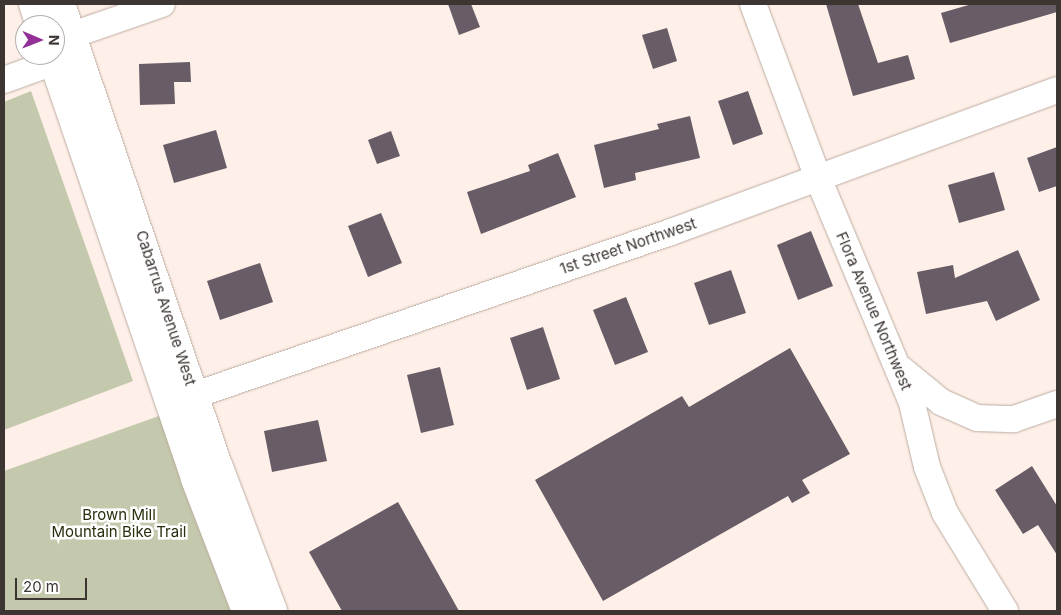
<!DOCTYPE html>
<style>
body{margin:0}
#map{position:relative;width:1061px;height:615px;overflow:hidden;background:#fef0e8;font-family:Inter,sans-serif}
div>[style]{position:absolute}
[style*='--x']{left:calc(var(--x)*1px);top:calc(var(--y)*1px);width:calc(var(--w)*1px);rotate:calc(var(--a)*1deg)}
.green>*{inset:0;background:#c4c8ac}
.building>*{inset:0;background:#685c67}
.roads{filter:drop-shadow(0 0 1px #bcaba2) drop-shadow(0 0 1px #bcaba2)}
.street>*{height:26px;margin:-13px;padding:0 13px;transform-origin:13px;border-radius:13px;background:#fff}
.secondary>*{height:28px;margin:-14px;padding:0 14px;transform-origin:14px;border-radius:14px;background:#fff}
span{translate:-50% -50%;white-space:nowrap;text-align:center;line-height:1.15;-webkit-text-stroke:5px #fff;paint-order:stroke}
.street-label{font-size:15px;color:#3c3532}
.park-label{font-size:15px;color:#2b2e0d}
.frame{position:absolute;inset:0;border:5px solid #3c3532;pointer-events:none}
.north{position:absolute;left:15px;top:15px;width:50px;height:50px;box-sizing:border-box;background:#fff;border:1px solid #b1aead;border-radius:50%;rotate:91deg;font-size:14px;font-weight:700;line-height:20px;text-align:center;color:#3c3532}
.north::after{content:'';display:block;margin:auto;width:18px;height:22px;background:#923097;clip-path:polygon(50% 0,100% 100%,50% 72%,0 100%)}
.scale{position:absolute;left:15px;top:578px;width:72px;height:22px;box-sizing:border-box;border:2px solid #3c3532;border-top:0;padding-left:6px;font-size:15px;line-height:18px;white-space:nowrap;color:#3c3532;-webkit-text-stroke:4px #fff;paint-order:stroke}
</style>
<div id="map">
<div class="green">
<div style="clip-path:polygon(31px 91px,133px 381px,4px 430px,4px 102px)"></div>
<div style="clip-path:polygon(173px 411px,245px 611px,4px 611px,4px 471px)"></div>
</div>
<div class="building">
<div style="clip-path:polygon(448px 4px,471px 4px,480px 27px,459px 35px)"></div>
<div style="clip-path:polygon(826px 4px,858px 4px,878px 63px,908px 55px,915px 79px,853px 96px)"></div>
<div style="clip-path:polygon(972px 4px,1057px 4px,1057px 12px,950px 43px,941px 13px)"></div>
<div style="clip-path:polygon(667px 28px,677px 61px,653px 69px,642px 35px)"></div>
<div style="clip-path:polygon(190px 62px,191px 82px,174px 82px,175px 104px,140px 105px,139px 64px)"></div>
<div style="clip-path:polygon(748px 91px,763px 134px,733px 145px,718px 101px)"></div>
<div style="clip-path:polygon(690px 116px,700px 158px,635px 173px,636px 180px,604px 188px,594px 145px,659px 129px,657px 124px)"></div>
<div style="clip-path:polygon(216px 130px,227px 168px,174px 183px,163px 145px)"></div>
<div style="clip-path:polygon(391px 131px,400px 156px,377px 164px,368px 140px)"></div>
<div style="clip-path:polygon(1057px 147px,1057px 186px,1039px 192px,1027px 158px)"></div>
<div style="clip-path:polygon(558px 153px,576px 197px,481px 234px,467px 192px,530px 171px,528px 165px)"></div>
<div style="clip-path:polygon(994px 172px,1005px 210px,959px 223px,948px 185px)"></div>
<div style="clip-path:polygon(381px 213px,402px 263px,368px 277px,348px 226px)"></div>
<div style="clip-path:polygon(811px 231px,833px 286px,798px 300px,777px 245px)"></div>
<div style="clip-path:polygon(1018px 250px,1040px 300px,996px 321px,987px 301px,926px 314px,917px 272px,953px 265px,955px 278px)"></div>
<div style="clip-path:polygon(260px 263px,273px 302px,220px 320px,207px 281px)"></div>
<div style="clip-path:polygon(731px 270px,746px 313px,709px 325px,694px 283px)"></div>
<div style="clip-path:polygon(626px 297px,648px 352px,615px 365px,593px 310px)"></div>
<div style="clip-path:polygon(543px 327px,560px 379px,527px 390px,510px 338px)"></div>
<div style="clip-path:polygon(790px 348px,850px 454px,802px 480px,810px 493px,792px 503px,788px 496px,603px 601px,535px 480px,682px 396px,689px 407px)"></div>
<div style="clip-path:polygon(440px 367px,454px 425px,421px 433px,407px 375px)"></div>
<div style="clip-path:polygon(318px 420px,327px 461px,272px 472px,264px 431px)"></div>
<div style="clip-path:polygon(1032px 466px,1057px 506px,1057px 555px,1038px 525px,1023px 534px,995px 490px)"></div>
<div style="clip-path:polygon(398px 502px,459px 611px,342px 611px,309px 552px)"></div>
</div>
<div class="roads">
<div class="street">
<div style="--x:753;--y:4;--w:186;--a:69.5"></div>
<div style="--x:818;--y:178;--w:244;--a:67.3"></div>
<div style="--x:912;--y:403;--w:66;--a:76.8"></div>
<div style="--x:927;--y:467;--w:49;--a:68.6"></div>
<div style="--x:945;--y:513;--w:115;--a:58.5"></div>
<div style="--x:55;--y:41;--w:113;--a:-19.1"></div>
<div style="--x:4;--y:80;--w:53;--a:-19.8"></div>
<div style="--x:901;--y:369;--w:52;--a:39.5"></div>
<div style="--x:941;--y:402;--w:39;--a:24"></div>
<div style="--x:977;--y:418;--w:37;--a:2"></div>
<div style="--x:1014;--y:419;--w:46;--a:-19.2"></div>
<div style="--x:195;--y:395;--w:503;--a:-18.9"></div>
<div style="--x:671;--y:232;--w:411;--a:-20.2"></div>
</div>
<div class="secondary">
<div style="--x:33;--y:4;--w:22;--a:72"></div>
<div style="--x:61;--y:4;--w:489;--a:71.2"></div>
<div style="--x:219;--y:467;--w:154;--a:69.4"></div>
<div style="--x:51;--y:55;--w:448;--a:71.2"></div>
<div style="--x:195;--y:479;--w:142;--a:68.9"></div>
</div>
</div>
<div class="street-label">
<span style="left:628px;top:246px;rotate:-19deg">1st Street Northwest</span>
<span style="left:166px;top:308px;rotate:72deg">Cabarrus Avenue West</span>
<span style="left:874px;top:311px;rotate:67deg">Flora Avenue Northwest</span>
</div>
<div class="park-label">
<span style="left:119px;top:523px">Brown Mill<br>Mountain Bike Trail</span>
</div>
<div class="frame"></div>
<div class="north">N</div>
<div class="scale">20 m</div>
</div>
